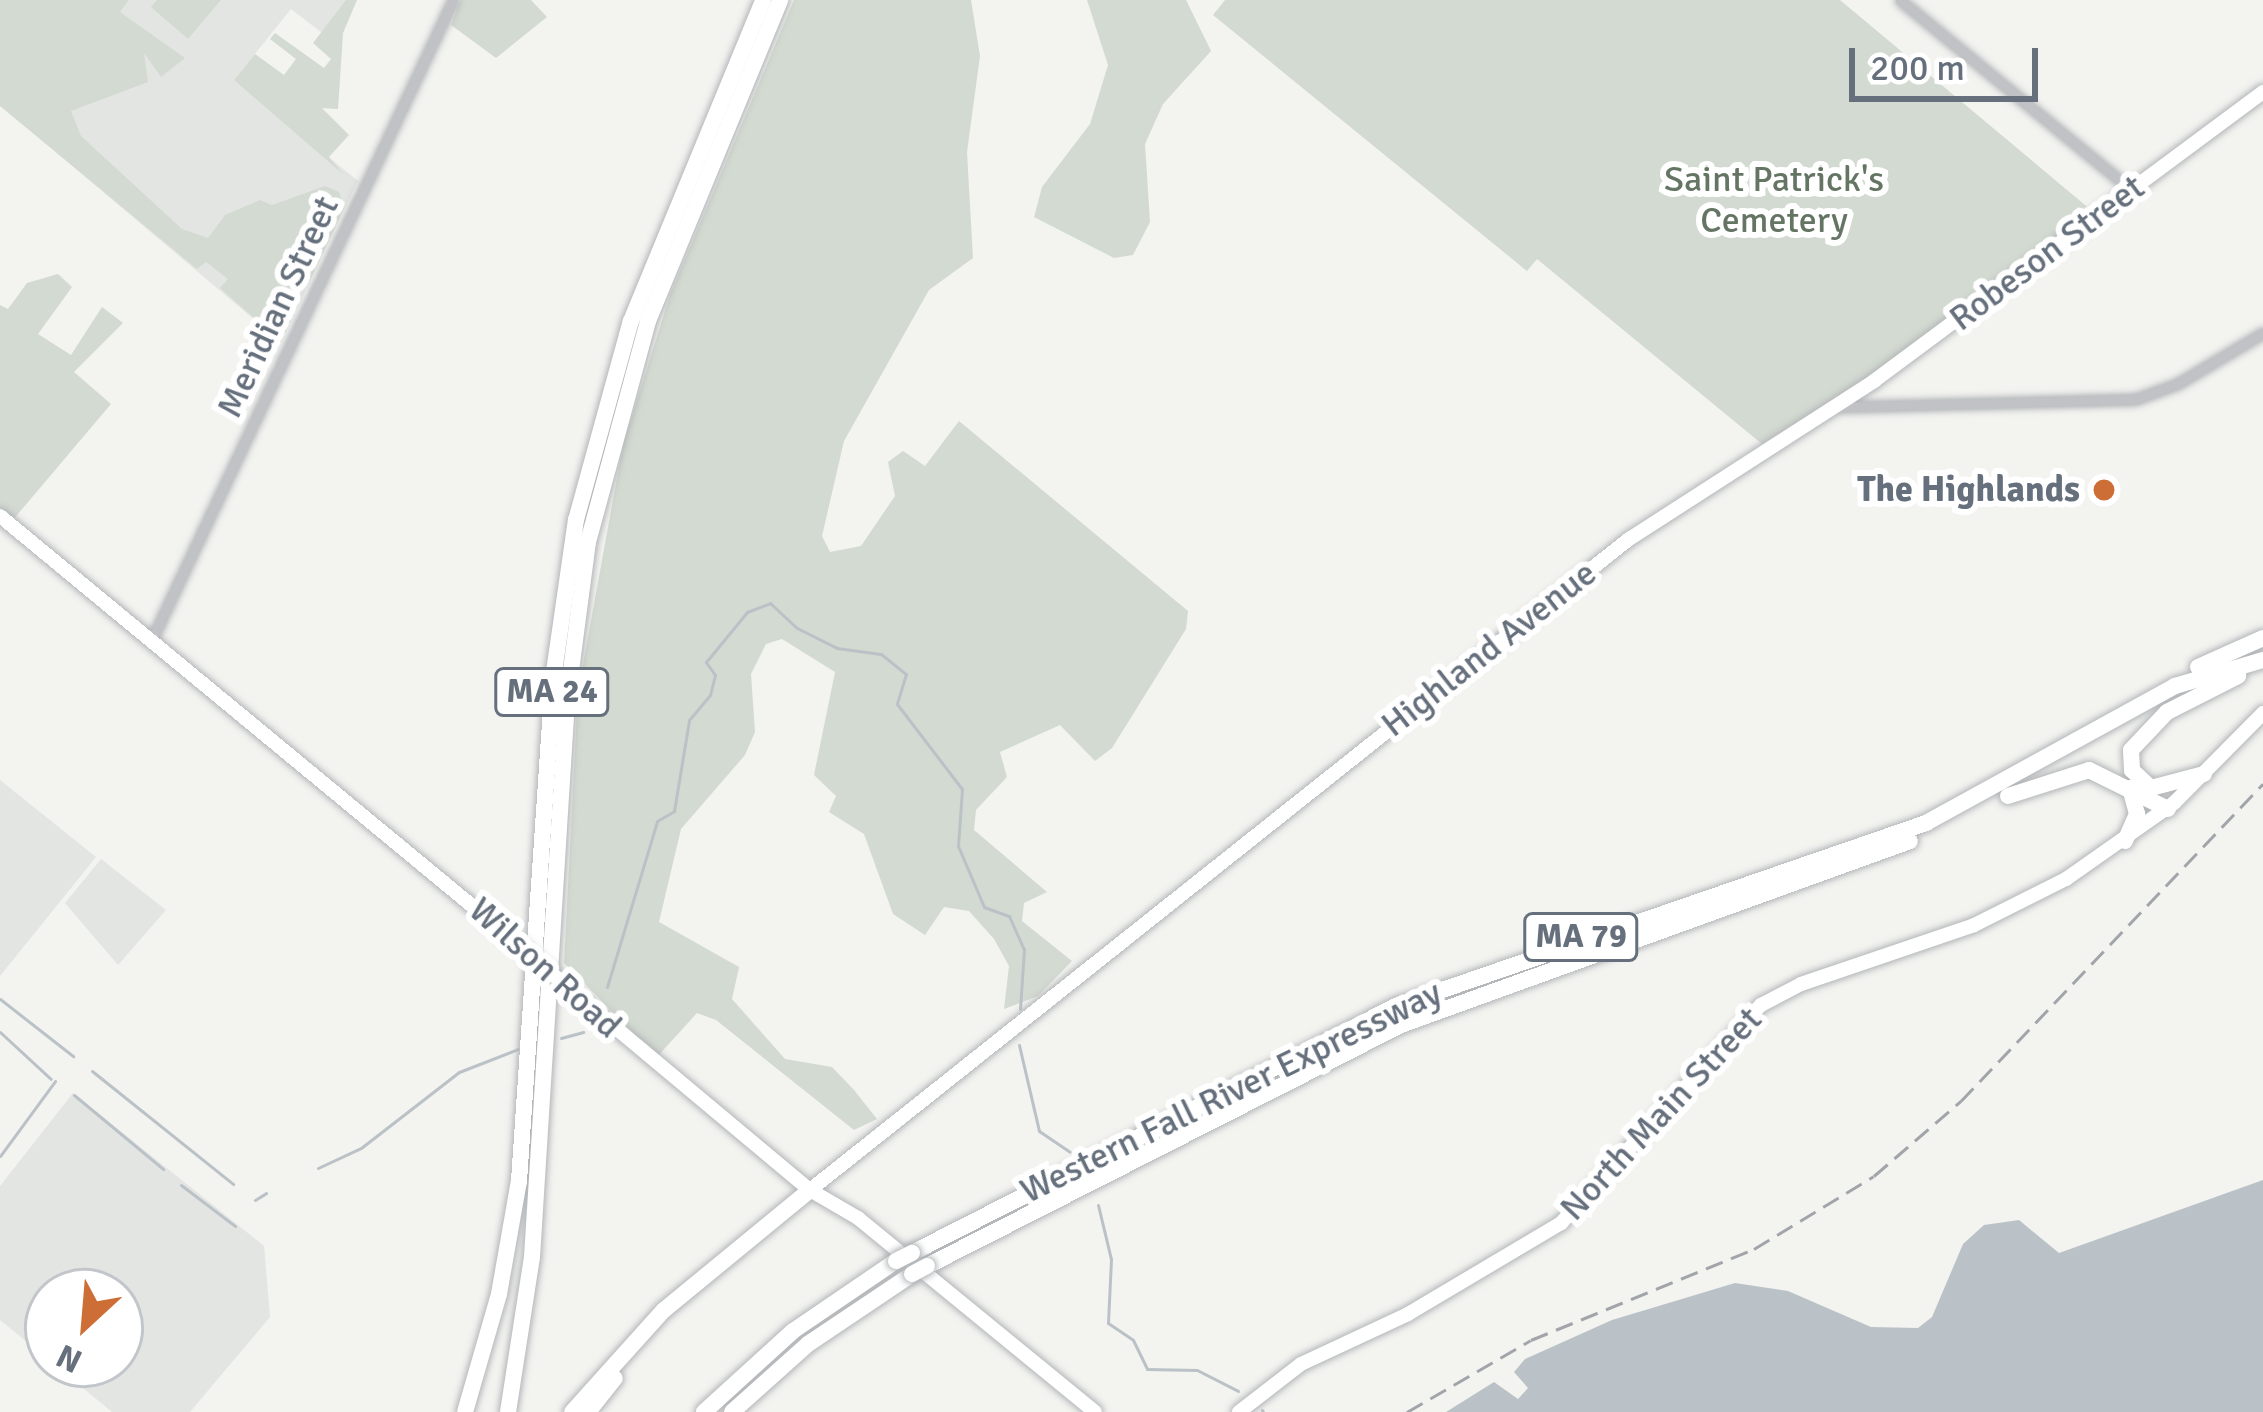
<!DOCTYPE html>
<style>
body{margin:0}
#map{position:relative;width:2263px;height:1412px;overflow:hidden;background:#f3f3f0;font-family:Signika,sans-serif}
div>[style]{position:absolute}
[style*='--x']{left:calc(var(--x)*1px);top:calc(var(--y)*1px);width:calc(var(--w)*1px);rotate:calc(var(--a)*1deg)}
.built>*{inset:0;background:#e3e5e3}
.green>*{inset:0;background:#d3dad1}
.water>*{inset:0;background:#bbc2c7}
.stream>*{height:3px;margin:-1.5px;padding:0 1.5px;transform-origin:1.5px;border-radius:1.5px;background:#bbc2c7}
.roads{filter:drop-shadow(0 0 3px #b3b6b9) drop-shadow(0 0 3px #b3b6b9)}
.minor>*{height:9px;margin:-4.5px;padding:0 4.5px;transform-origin:4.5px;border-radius:4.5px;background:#c0c2c5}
.major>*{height:14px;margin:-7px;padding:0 7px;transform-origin:7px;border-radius:7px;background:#fff}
.highway>*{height:16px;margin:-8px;padding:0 8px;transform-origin:8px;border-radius:8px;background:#fff}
.rail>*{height:3px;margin-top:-1.5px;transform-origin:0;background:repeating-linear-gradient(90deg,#a1a5aa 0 18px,transparent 0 27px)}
.bridges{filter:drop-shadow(0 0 3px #b3b6b9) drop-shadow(0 0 3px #b3b6b9)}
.major-bridge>*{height:14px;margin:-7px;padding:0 7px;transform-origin:7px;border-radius:7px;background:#fff}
.highway-bridge>*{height:16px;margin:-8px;padding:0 8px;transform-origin:8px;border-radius:8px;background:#fff}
.dots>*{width:33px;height:33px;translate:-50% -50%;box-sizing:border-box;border:6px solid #fff;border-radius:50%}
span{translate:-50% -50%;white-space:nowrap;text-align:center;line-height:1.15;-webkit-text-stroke:12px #fff;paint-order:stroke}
.shield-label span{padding:3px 9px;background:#fff;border:3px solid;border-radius:9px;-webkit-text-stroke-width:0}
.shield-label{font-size:33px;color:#66707d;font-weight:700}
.park-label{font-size:36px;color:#657564}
.street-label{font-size:36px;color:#66707d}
.poi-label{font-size:36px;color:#66707d;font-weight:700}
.right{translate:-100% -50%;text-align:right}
.north{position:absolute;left:24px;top:1268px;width:120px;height:120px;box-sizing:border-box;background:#fff;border:3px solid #c2c6cb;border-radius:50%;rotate:206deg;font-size:33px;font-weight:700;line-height:48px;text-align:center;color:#66707d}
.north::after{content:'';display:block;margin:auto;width:42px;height:54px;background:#cd6e36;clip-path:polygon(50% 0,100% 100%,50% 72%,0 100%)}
.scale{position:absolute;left:1849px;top:48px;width:189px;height:54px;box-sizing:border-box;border:6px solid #66707d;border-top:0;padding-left:15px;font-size:36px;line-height:42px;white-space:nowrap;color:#66707d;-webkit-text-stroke:9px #fff;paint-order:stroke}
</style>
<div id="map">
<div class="built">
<div style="clip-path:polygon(129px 0,357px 0,330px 39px,291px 9px,234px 80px,358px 181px,281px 342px,25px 126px)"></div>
<div style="clip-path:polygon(0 780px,96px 857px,0 976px)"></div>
<div style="clip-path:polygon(101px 859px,166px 910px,118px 965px,65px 903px)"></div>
<div style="clip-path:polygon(73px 1093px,264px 1246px,270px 1317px,190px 1412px,112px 1412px,54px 1364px,120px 1364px,120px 1292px,48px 1292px,48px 1359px,0 1320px,0 1186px)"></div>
</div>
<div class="green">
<div style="clip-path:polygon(0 0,129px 0,120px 12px,185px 58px,161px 77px,144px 53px,148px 82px,71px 111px,81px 136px,182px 229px,208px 238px,225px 215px,260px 200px,272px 205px,325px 186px,339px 192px,344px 208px,308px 285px,295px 280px,279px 306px,292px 318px,281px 342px,220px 288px,228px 279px,206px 262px,197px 269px,0 106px)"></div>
<div style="clip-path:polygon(157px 0,221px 0,188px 39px,151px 7px)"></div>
<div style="clip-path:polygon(346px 0,357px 0,343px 33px,338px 109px,322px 108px,349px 135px,329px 157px,344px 175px,234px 80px,255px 54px,284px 75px,296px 59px,270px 39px,275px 33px,324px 68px,331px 59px,313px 43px)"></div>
<div style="clip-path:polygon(460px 0,531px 0,547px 17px,496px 58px,451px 25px)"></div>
<div style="clip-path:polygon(794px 0,971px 0,980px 56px,967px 152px,973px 258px,929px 290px,844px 441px,822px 536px,830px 552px,861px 546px,895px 496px,888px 462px,903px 451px,925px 466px,959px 421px,1188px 611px,1186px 629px,1112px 748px,1095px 761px,1060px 725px,1000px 752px,1007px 777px,976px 810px,974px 830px,1047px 892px,1024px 903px,1022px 921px,1072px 961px,1038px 996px,1004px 1009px,1009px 966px,994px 939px,969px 911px,944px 907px,925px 935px,893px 914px,864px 834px,829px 812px,836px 796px,814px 775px,835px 672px,782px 639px,766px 644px,751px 674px,755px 732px,745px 755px,681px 829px,659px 922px,739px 967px,732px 999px,785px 1059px,832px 1067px,854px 1090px,877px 1119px,854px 1130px,716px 1020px,697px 1013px,657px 1057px,564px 963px,578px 692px,623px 445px,670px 295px)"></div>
<div style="clip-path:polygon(1087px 0,1186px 0,1211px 51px,1163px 104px,1145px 144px,1150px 222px,1133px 255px,1114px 258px,1034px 217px,1042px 187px,1090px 124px,1108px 65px)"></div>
<div style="clip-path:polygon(1225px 0,1840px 0,2091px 210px,1856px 386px,1762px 444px,1537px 259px,1527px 271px,1213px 15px)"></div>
<div style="clip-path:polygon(58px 274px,72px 287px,38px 334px,71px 355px,102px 307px,123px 323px,74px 372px,111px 404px,12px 521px,0 511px,0 305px,8px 309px,27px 283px)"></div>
</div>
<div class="water">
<div style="clip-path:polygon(2263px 1180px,2263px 1412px,1446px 1412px,1494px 1382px,1518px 1399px,1528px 1388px,1514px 1372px,1525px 1359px,1612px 1320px,1735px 1283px,1788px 1291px,1871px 1327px,1918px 1328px,1932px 1317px,1963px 1244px,1984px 1225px,2019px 1220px,2059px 1253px)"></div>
</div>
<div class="stream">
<div style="--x:607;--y:987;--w:173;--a:-73.2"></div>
<div style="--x:657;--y:821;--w:20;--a:-30"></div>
<div style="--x:674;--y:811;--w:92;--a:-80.6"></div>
<div style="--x:689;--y:720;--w:33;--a:-50"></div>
<div style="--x:710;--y:695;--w:21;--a:-76"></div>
<div style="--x:715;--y:675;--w:16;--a:-125"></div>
<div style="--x:706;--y:662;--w:65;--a:-50.6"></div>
<div style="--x:747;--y:612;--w:25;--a:-21"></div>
<div style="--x:770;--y:603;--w:37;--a:43"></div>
<div style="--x:797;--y:628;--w:45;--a:26.6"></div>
<div style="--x:837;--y:648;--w:44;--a:7.8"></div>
<div style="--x:881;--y:654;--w:32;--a:39"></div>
<div style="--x:906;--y:674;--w:31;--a:107"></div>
<div style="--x:897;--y:704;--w:107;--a:52.6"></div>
<div style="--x:962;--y:789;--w:57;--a:94"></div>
<div style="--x:958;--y:846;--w:66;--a:66.9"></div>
<div style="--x:984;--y:907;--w:27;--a:20"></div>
<div style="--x:1009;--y:916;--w:36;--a:66"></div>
<div style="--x:1024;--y:949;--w:60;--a:93.8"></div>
<div style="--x:0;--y:999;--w:93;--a:38"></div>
<div style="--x:0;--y:1032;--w:69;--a:42.7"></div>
<div style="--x:561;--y:1038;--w:23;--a:-15"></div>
<div style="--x:1019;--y:1045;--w:88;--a:76.9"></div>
<div style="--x:1039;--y:1131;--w:37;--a:34"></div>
<div style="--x:92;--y:1071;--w:181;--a:38.7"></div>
<div style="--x:74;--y:1095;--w:116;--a:39.7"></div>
<div style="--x:0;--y:1156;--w:93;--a:-53.7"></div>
<div style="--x:318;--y:1168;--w:47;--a:-24.9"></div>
<div style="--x:361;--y:1148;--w:124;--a:-37.8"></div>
<div style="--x:459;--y:1072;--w:63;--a:-21.3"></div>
<div style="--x:181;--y:1185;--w:68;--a:37.2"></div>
<div style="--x:255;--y:1200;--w:13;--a:-32"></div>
<div style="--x:1098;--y:1205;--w:56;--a:76.5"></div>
<div style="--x:1111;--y:1259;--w:64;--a:92.7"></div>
<div style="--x:1108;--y:1323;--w:30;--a:34"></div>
<div style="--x:1133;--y:1340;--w:32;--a:64"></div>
<div style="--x:1147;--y:1369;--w:50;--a:1.1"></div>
<div style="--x:1197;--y:1370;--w:46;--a:27.1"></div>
<div style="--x:1262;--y:1410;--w:2;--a:63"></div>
</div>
<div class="roads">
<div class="minor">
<div style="--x:1900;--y:0;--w:299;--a:39.4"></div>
<div style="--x:1840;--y:407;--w:296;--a:-1.5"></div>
<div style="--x:2136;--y:399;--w:44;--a:-20.1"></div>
<div style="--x:2177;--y:384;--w:100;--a:-30.7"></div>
<div style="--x:153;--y:637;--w:704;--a:-64.78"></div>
</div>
<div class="major">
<div style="--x:0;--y:516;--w:671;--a:39.55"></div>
<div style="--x:567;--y:987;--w:317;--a:39.9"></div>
<div style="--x:810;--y:1190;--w:56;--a:30.3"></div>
<div style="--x:858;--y:1218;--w:306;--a:39.3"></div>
<div style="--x:810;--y:1190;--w:1046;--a:-38.48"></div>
<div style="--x:1629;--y:539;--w:292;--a:-32.8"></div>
<div style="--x:1874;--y:381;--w:485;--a:-36.6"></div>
<div style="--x:1239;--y:1412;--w:78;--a:-37.7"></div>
<div style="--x:1301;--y:1364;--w:118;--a:-25"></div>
<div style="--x:1408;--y:1314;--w:178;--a:-30.7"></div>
<div style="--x:1561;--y:1223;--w:296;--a:-47.5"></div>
<div style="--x:1761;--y:1005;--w:45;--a:-27.7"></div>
<div style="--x:1801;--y:984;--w:183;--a:-18.8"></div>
<div style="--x:1974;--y:925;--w:103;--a:-26.6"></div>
<div style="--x:2066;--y:879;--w:132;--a:-35.1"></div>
<div style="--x:2174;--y:803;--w:127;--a:-45.3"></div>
</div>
<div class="highway">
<div style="--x:2198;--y:667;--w:71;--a:-24"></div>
<div style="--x:2204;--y:774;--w:55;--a:165.2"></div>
<div style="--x:2151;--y:788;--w:26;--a:-137"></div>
<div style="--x:2132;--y:770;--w:20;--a:-93"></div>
<div style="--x:2131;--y:750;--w:52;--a:-46.5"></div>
<div style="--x:2167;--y:712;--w:80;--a:-26.9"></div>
<div style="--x:2008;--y:796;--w:85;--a:-17.8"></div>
<div style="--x:2089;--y:770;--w:88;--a:26.3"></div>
<div style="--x:2125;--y:841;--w:30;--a:-66"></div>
<div style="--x:2137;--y:814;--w:27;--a:-105"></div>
<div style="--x:912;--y:1253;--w:543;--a:-27.04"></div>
<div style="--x:1396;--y:1006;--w:561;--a:-19.05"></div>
<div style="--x:1926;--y:823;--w:284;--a:-28.8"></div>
<div style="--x:2175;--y:686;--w:92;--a:-16.5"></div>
<div style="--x:927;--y:1266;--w:532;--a:-26.95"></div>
<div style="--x:1401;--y:1025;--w:541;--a:-19.87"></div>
<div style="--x:465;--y:1412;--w:123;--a:-73.9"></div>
<div style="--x:499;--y:1294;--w:115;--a:-80"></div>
<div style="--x:519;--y:1181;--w:503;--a:-86.13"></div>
<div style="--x:553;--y:679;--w:161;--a:-81.8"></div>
<div style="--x:576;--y:520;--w:206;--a:-74.6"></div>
<div style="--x:631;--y:321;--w:347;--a:-67.6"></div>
<div style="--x:508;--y:1412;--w:157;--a:-81.2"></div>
<div style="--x:532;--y:1257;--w:557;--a:-86.4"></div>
<div style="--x:567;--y:701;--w:160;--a:-82.5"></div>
<div style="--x:588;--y:542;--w:229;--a:-74.8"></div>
<div style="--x:648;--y:321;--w:347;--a:-67.6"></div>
<div style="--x:572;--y:1412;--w:137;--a:-48"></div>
<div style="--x:664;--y:1310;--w:189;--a:-39.4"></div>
<div style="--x:588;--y:1412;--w:43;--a:-51.5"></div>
<div style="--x:704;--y:1412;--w:120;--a:-42.3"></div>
<div style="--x:793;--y:1331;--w:125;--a:-34.2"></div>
<div style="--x:732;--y:1412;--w:102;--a:-41.8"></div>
<div style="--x:808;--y:1344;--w:125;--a:-33.9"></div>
</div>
</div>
<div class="rail">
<div style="--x:1407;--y:1412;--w:143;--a:-30.1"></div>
<div style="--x:1531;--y:1340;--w:241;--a:-22.2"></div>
<div style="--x:1754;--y:1249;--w:140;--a:-31.3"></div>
<div style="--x:1874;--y:1176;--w:115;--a:-40.8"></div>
<div style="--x:1961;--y:1101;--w:438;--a:-46.4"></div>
</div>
<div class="bridges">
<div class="major-bridge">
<div style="--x:517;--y:943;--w:67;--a:41.3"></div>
</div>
<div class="highway-bridge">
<div style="--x:896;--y:1261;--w:18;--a:-27"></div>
<div style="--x:912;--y:1274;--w:17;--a:-28"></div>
</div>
</div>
<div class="dots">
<div style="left:2104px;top:490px;background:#cd6e36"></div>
</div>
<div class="shield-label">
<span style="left:552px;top:692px">MA 24</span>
<span style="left:1581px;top:937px">MA 79</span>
</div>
<div class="park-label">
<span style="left:1774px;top:200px">Saint Patrick's<br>Cemetery</span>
</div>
<div class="street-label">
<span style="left:2047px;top:253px;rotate:-37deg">Robeson Street</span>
<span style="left:278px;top:307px;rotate:-65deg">Meridian Street</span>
<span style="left:1489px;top:649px;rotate:-38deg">Highland Avenue</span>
<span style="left:545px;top:968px;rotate:42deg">Wilson Road</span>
<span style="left:1231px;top:1092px;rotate:-26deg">Western Fall River Expressway</span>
<span style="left:1661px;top:1114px;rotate:-47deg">North Main Street</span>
</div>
<div class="poi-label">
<span class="right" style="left:2080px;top:490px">The Highlands</span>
</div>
<div class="north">N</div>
<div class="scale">200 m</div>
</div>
